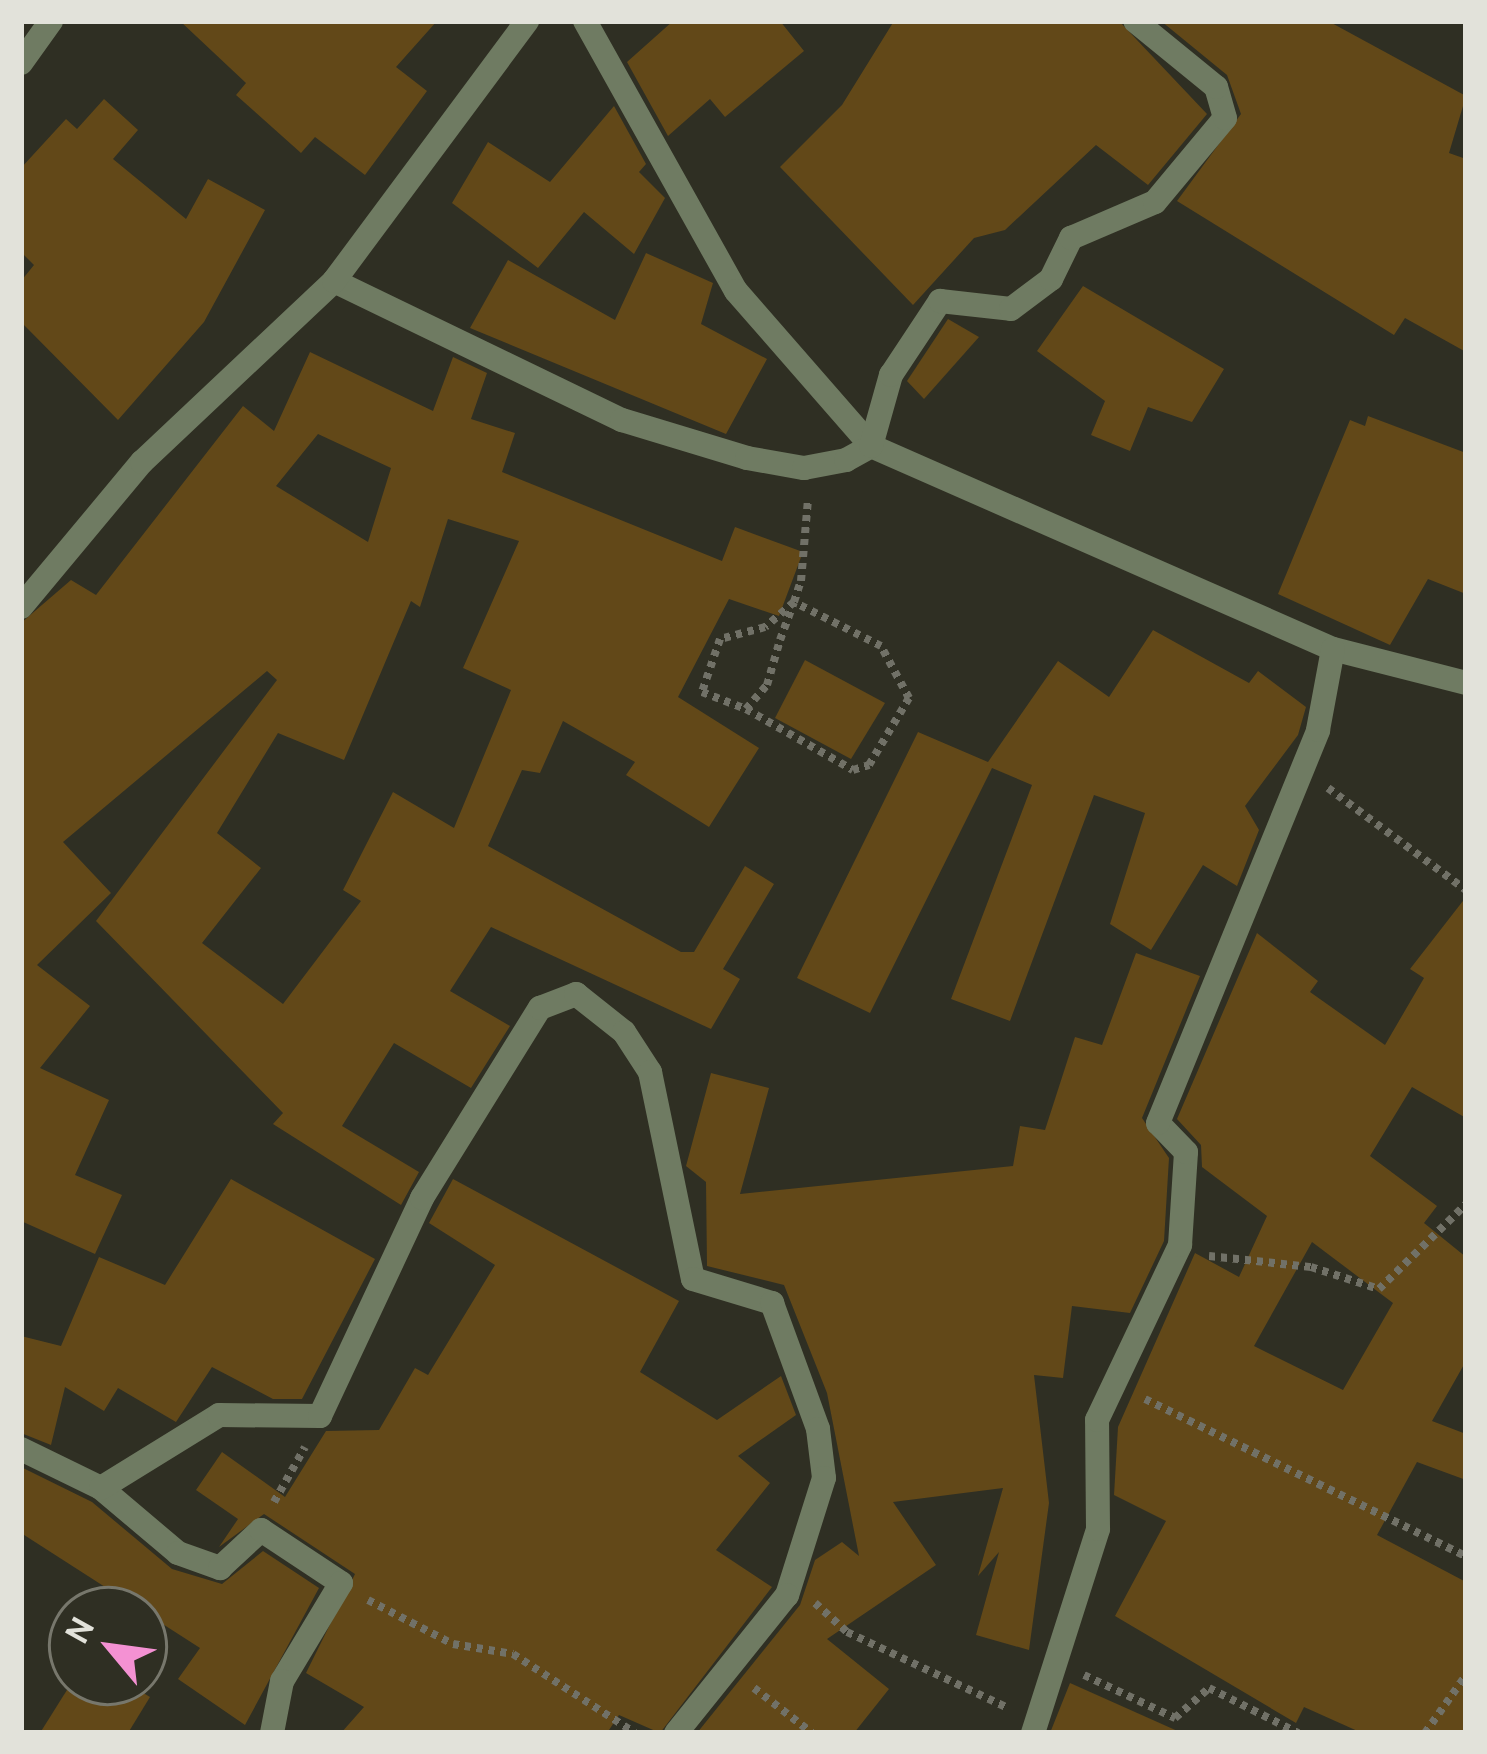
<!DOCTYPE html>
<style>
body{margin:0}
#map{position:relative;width:1487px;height:1754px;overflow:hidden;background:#2f2f23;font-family:Cabin,sans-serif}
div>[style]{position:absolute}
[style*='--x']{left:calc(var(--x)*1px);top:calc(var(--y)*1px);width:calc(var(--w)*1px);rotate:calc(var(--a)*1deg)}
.building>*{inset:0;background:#624818}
.path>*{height:8px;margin-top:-4px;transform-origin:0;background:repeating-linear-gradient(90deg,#717167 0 6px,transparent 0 12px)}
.street>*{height:24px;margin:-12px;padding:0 12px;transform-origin:12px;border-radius:12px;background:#6f7b62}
span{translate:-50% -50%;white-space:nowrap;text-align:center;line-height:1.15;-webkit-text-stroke:9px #2f2f23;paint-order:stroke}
.frame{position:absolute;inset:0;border:24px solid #e2e2da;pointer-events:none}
.north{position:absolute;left:48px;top:1586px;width:120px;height:120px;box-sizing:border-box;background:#2f2f23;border:3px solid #77776c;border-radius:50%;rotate:299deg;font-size:33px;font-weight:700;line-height:48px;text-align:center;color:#e2e2da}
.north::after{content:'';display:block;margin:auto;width:42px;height:54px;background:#f491d3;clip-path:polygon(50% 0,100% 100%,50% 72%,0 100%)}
</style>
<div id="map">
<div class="building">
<div style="clip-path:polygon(180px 21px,437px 21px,396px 67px,427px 91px,365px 175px,315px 137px,301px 153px,236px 95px,246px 83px)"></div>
<div style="clip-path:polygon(673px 21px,780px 21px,804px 51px,725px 117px,710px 99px,668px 136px,627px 62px)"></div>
<div style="clip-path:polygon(894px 21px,1119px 21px,1207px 114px,1148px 185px,1096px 145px,1005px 230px,974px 238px,913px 305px,780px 167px,842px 105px)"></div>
<div style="clip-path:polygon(1161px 21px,1328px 21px,1466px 96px,1449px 153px,1466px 159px,1466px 352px,1405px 318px,1394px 335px,1177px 201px,1241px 114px,1227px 75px)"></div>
<div style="clip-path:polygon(104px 99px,138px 130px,113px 159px,186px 219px,208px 179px,265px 210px,204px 322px,118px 420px,21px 322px,21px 281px,34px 265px,21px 252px,21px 168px,66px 119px,77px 129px)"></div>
<div style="clip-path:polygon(614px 106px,646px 164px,639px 172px,665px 198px,634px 254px,584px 212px,538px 268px,452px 203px,488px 142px,550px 182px)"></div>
<div style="clip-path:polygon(646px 253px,713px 283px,701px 324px,767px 359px,726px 434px,470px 328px,508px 260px,615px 320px)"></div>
<div style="clip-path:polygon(1083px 286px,1224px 369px,1192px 422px,1148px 407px,1130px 451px,1091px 435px,1105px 401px,1037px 351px)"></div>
<div style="clip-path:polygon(948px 319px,979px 337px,924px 399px,907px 381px)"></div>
<div style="clip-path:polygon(evenodd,310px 352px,433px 411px,453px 357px,487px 373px,471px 419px,515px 433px,502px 472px,722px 561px,735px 527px,803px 552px,779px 616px,729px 599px,678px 697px,759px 748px,709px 827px,626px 775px,635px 762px,563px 721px,540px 773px,522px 770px,488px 846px,681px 952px,694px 952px,745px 866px,774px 884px,723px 969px,740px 979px,711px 1029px,491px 927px,450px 991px,510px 1026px,471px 1088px,394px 1043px,342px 1126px,419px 1172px,401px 1205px,273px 1124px,283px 1113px,96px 921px,277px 680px,267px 671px,63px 842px,111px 893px,37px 965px,90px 1006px,40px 1068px,109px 1100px,75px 1175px,122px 1195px,95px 1254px,21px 1221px,21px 623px,71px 580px,96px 595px,243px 406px,274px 431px,310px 352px,318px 434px,391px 468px,368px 542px,276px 486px,318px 434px,310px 352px,448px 519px,519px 541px,463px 668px,511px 690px,454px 828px,393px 792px,343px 890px,361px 901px,283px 1004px,202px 943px,261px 868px,217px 833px,278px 733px,344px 760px,411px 601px,420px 607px,448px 519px)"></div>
<div style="clip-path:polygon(1368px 416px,1466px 453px,1466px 594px,1428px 579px,1390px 645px,1278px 594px,1350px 420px,1365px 426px)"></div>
<div style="clip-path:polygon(1153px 630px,1249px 683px,1258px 671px,1306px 707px,1298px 735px,1245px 806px,1259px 830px,1237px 886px,1203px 865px,1151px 950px,1110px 924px,1145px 813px,1094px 795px,1010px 1021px,951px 999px,1032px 785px,992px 768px,870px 1013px,797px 978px,918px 732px,988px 762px,1058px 661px,1109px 697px)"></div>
<div style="clip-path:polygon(805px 660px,885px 703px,851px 759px,775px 718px)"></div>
<div style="clip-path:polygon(evenodd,1466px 897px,1466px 1118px,1412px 1087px,1370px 1156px,1437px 1206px,1424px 1223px,1466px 1257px,1466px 1361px,1432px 1421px,1466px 1434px,1466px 1480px,1417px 1462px,1377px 1535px,1466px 1582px,1466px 1733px,1362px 1733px,1304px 1707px,1296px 1723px,1115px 1616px,1166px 1521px,1114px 1495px,1118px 1427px,1195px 1253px,1239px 1277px,1267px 1216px,1202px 1167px,1201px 1145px,1177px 1119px,1257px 933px,1318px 981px,1310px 992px,1385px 1045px,1424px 978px,1410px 969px,1466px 897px,1312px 1242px,1393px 1303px,1343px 1390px,1254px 1346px,1312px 1242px)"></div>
<div style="clip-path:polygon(1136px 953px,1200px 976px,1142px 1118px,1169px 1158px,1164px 1241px,1130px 1313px,1072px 1306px,1063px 1378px,1034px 1375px,1049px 1503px,1029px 1650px,976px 1635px,999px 1552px,978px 1576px,1003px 1488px,893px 1502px,936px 1565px,827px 1639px,889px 1689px,854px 1733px,697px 1733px,800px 1605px,815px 1560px,842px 1542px,859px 1556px,827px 1393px,784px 1285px,707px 1266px,706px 1182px,686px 1166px,711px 1073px,769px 1088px,740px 1194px,1013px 1166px,1020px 1126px,1045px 1130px,1075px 1037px,1102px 1045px)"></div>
<div style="clip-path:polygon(231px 1179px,375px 1259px,302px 1399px,273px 1399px,212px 1367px,176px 1422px,118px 1388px,104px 1411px,65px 1387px,51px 1445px,21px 1433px,21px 1336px,61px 1346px,99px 1257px,165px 1285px)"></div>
<div style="clip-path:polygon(453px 1179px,679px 1301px,640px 1372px,717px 1420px,781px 1376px,796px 1415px,738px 1456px,770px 1483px,716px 1550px,772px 1587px,660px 1733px,619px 1715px,607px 1733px,341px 1733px,364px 1707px,306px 1673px,355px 1574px,264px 1514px,219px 1547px,238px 1519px,196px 1490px,222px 1452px,285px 1497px,326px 1431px,379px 1430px,415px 1368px,428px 1375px,495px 1265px,429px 1223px)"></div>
<div style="clip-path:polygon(21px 1467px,92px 1502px,172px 1569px,222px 1584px,263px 1551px,319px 1588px,245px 1725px,178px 1679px,200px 1648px,21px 1533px)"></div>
<div style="clip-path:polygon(72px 1682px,125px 1682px,150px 1697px,128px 1733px,40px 1733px)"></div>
<div style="clip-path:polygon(1070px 1683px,1182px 1733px,1050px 1733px)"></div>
</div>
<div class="path">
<div style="--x:746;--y:709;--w:123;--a:29.7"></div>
<div style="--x:853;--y:770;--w:17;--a:-17"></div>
<div style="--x:869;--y:765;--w:78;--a:-59.2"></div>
<div style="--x:909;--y:698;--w:59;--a:-118.3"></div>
<div style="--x:881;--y:646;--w:97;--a:-153.2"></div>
<div style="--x:794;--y:602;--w:38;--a:139"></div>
<div style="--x:765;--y:627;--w:47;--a:165.1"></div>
<div style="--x:720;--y:639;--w:56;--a:108.8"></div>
<div style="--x:702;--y:692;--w:47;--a:21.1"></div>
<div style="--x:746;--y:709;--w:32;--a:-49"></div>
<div style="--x:767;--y:685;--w:47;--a:-73.9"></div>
<div style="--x:780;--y:640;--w:40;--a:-69.8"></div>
<div style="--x:794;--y:602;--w:22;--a:-72"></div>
<div style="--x:801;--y:581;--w:81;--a:-85.1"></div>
<div style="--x:1328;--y:788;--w:172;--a:36.5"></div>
<div style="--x:1209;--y:1256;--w:103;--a:6.2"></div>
<div style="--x:1311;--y:1267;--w:71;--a:17.9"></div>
<div style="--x:1379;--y:1289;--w:122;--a:-44.3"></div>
<div style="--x:1145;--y:1399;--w:357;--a:26.1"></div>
<div style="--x:274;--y:1502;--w:63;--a:-60.6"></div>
<div style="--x:368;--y:1600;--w:96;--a:27.4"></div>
<div style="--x:453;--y:1644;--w:61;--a:9.5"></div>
<div style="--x:513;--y:1654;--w:145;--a:32.9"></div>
<div style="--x:815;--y:1603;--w:43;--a:42.2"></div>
<div style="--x:847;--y:1632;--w:176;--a:25.3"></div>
<div style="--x:1084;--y:1675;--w:101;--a:25.3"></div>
<div style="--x:1175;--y:1718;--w:45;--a:-41.4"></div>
<div style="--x:1209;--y:1688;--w:100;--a:26.8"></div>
<div style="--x:754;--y:1688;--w:73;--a:37.8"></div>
<div style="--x:1425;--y:1733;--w:71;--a:-54.7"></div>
</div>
<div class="street">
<div style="--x:585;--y:21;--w:309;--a:60.8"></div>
<div style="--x:736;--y:291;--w:206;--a:48.9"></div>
<div style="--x:871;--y:446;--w:505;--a:23.72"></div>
<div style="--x:1333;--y:649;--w:137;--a:14.3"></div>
<div style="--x:21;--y:63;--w:52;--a:-54.5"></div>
<div style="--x:334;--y:281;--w:320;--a:25.8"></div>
<div style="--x:622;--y:420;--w:131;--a:16.9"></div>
<div style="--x:747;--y:458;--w:58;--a:10"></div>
<div style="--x:804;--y:468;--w:43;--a:-10.8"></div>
<div style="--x:846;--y:460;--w:29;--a:-29"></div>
<div style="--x:871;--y:446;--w:74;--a:-74.3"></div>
<div style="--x:891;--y:375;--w:89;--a:-56.5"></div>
<div style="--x:940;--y:301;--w:71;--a:6.4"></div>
<div style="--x:1011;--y:309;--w:50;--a:-36.9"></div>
<div style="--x:1051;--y:279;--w:46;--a:-64"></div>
<div style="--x:1071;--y:238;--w:91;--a:-23.2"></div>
<div style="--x:1155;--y:202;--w:109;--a:-50.2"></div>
<div style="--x:1225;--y:118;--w:32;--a:-106"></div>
<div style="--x:1216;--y:87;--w:104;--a:-140.8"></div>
<div style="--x:21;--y:607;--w:189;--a:-50.2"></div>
<div style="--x:142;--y:462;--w:264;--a:-43.3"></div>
<div style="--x:334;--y:281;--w:324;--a:-53.4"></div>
<div style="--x:21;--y:1449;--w:89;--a:26"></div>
<div style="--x:101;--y:1488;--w:101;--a:40.2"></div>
<div style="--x:178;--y:1553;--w:45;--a:19.7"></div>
<div style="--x:220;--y:1568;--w:56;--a:-42.8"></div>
<div style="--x:261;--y:1530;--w:96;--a:33.5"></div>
<div style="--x:341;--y:1583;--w:114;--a:121"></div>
<div style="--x:282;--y:1681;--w:53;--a:100.9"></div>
<div style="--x:101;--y:1488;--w:139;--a:-31.7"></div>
<div style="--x:219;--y:1415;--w:101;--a:0.6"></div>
<div style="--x:320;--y:1416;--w:241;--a:-64.9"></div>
<div style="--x:422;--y:1198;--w:224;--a:-58.2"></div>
<div style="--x:540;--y:1008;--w:39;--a:-21"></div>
<div style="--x:576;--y:994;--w:61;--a:38.4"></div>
<div style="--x:624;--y:1032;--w:48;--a:57"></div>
<div style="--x:650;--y:1072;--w:211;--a:78.3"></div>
<div style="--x:693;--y:1279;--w:83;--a:16.9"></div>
<div style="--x:772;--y:1303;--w:134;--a:69.9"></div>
<div style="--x:818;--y:1429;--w:49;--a:83"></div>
<div style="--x:824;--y:1478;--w:123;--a:107.5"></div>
<div style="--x:787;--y:1595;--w:177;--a:128.8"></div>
<div style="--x:1033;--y:1733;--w:214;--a:-72.3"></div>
<div style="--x:1098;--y:1529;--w:109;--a:-90.5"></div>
<div style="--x:1097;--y:1420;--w:194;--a:-64.6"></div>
<div style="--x:1180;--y:1245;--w:93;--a:-86.3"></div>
<div style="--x:1186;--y:1152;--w:40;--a:-134"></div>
<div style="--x:1158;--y:1123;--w:424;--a:-67.8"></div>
<div style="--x:1318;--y:730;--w:82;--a:-79.5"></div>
</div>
<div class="frame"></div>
<div class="north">N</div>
</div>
